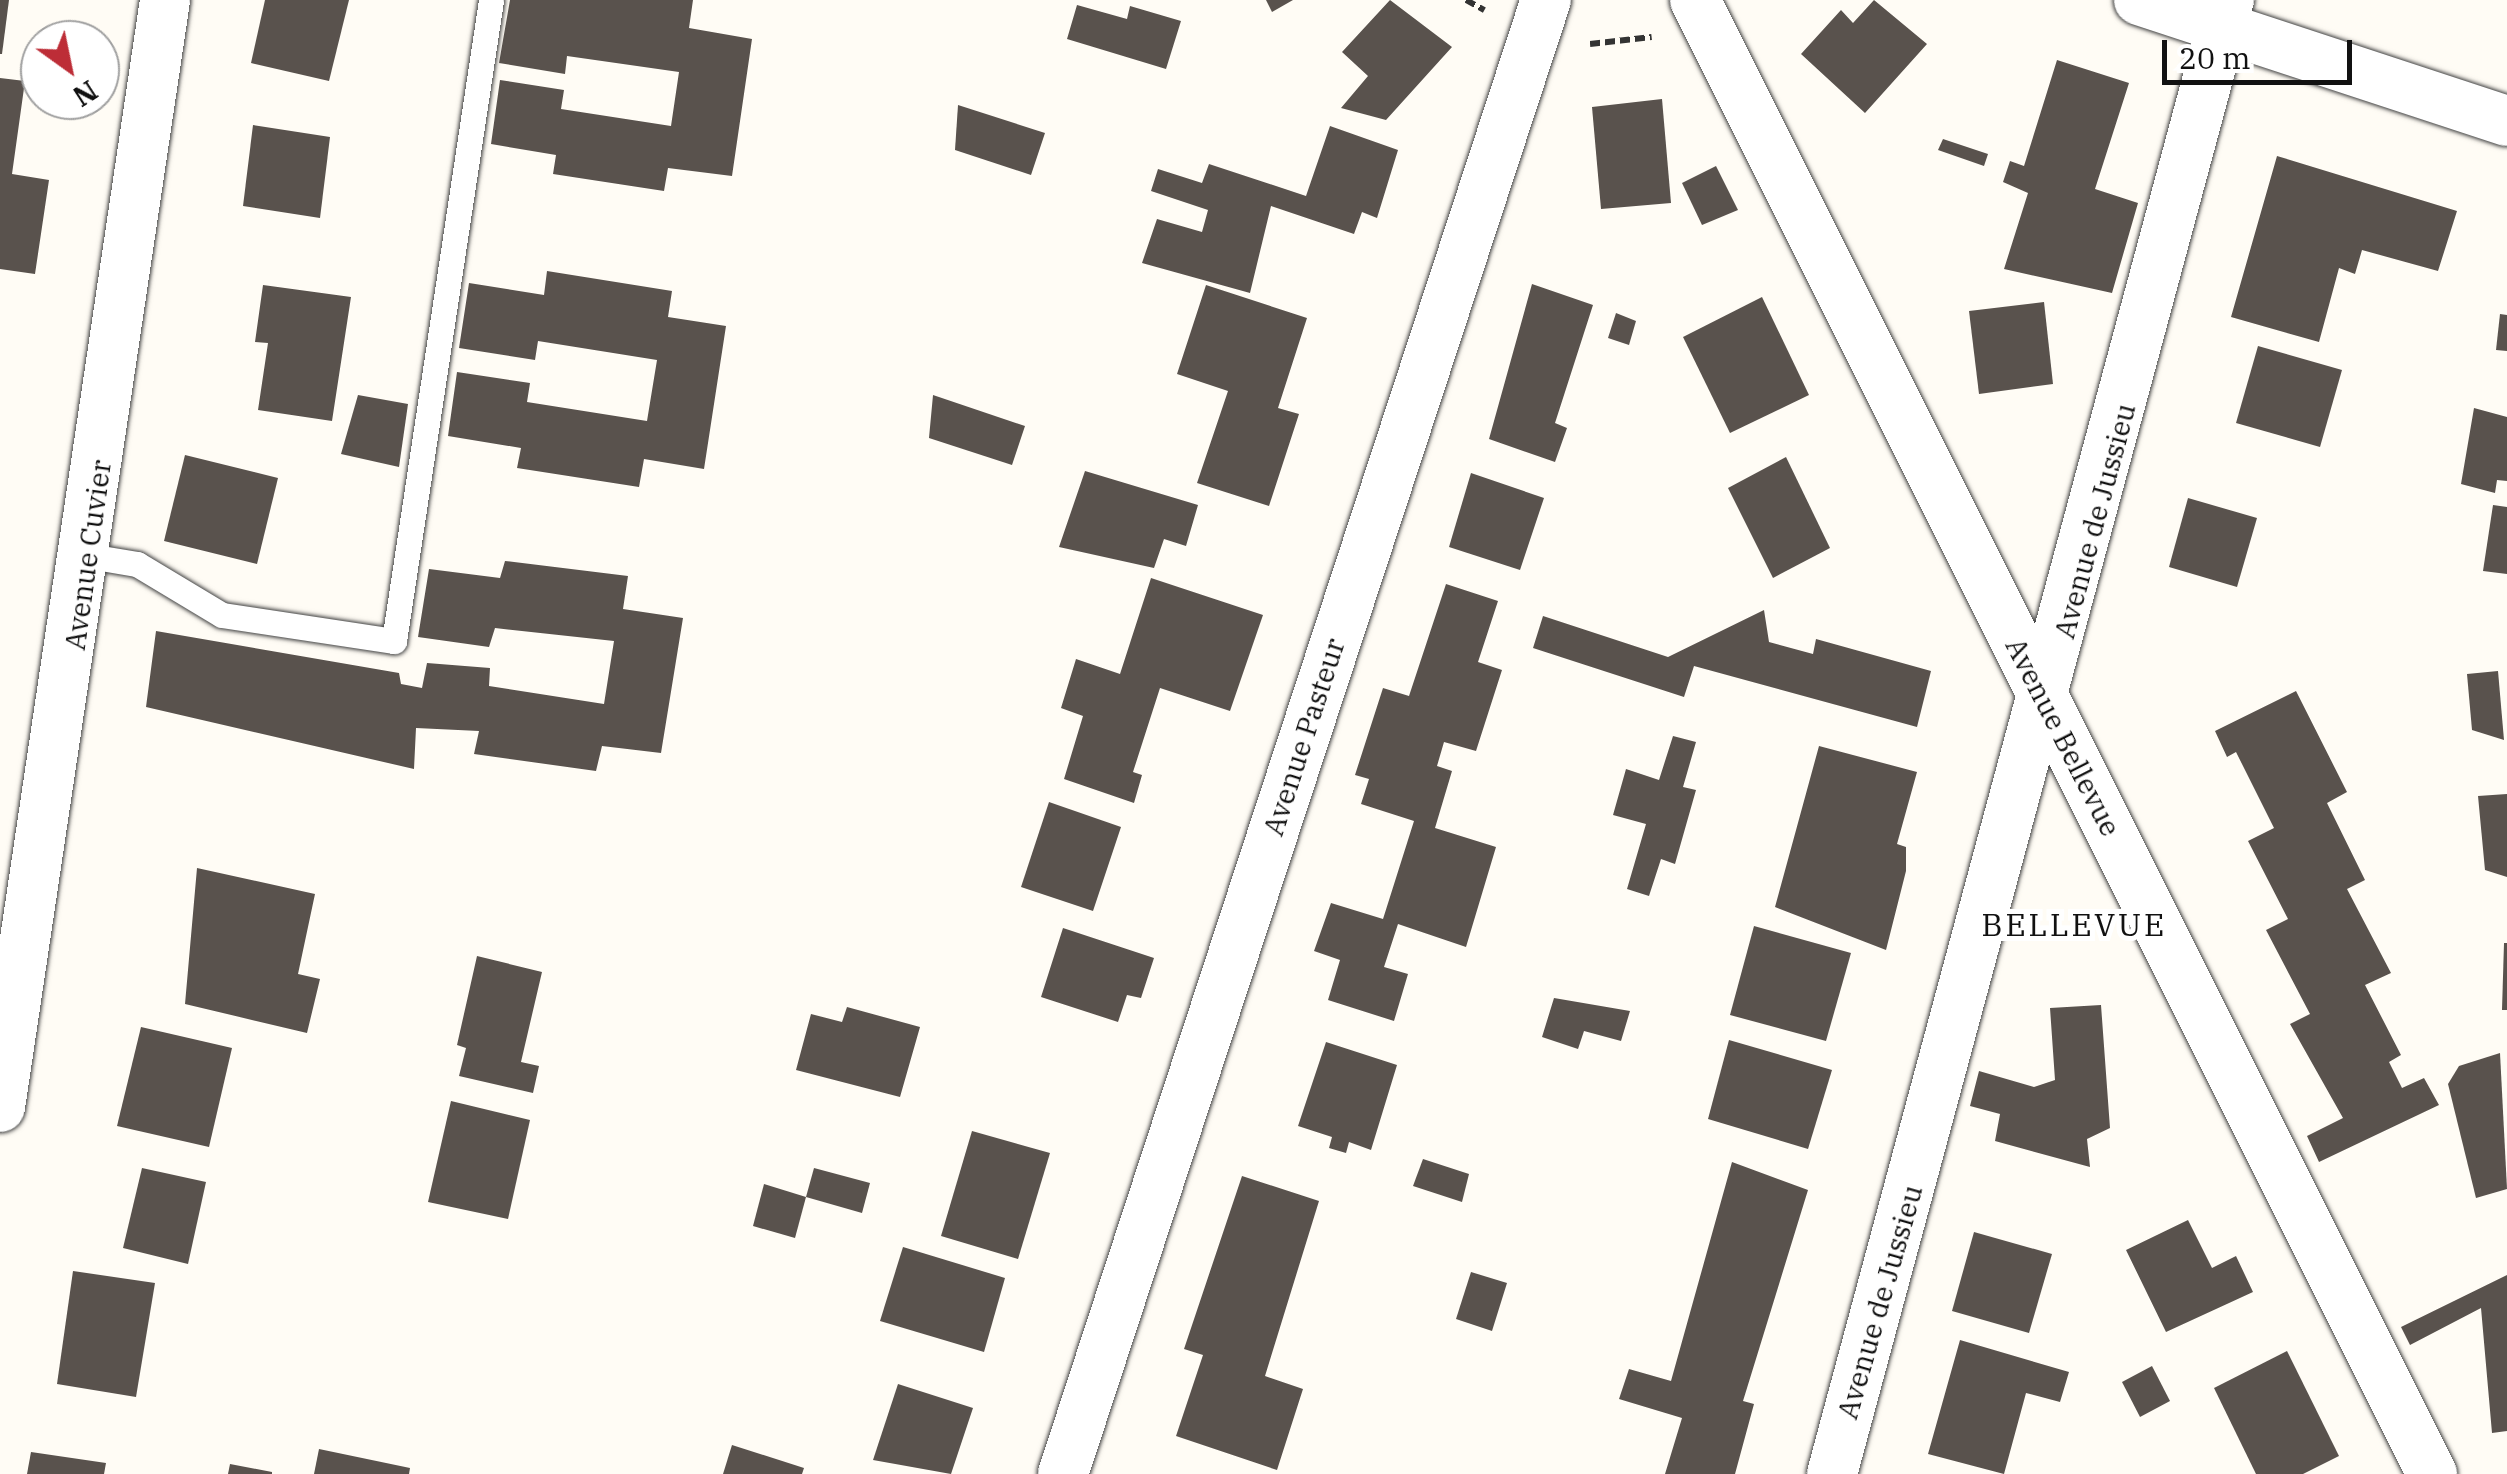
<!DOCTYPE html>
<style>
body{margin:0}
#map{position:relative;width:2507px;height:1474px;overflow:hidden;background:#fffcf5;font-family:"IBM Plex Serif",serif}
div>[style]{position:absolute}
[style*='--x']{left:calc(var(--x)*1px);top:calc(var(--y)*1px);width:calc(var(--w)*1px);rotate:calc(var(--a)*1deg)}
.building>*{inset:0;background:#59524d}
.path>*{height:6px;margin-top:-3px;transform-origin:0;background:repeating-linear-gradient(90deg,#333 0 10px,transparent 0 15px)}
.roads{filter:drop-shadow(0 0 2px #444) drop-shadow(0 0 2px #444)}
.service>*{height:25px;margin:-12.5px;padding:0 12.5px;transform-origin:12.5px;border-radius:12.5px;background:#fff}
.minor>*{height:50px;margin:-25px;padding:0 25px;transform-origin:25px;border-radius:25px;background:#fff}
span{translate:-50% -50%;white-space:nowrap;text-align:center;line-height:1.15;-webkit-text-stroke:10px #fff;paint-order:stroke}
.street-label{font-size:28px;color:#111}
.quarter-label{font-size:32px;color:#111;letter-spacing:2.5px}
.north{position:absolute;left:20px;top:20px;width:100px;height:100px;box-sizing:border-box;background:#fff;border:2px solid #a0a0a0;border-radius:50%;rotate:147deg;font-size:28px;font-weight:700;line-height:40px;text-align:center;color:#111}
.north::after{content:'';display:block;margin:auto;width:35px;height:45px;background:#bd2d37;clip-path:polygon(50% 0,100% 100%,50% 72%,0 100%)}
.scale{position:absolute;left:2162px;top:40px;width:190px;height:45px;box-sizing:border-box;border:5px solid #111;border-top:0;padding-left:12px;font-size:30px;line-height:35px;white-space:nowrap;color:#111;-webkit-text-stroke:8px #fff;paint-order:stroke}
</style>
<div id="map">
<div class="building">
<div style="clip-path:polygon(0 0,9px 0,2px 54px,0 54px)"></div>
<div style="clip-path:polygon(265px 0,349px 0,329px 81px,251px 63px)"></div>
<div style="clip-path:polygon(510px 0,693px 0,689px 28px,752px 39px,732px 176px,668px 168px,664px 191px,553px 174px,556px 155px,491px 144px,500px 80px,564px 90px,561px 109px,671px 126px,679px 72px,567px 56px,565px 74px,499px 63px)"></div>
<div style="clip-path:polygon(1266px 0,1293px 0,1272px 12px)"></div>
<div style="clip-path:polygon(1390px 0,1452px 47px,1386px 120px,1341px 108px,1368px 76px,1342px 52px)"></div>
<div style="clip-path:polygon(1874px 0,1927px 44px,1865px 113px,1801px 54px,1841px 10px,1853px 23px)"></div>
<div style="clip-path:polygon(1077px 5px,1127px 19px,1130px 6px,1181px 21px,1166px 69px,1067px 39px)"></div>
<div style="clip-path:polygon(2057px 60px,2129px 83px,2095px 189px,2138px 203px,2112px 293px,2004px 269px,2028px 193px,2003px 182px,2010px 161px,2024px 166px)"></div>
<div style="clip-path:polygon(0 78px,25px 81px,12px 174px,49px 180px,35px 274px,0 269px)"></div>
<div style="clip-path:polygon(1662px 99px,1671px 203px,1601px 209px,1592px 107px)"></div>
<div style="clip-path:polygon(958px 105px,1045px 133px,1031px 175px,955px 150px)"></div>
<div style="clip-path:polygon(253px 125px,330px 137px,320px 218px,243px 206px)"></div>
<div style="clip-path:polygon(1330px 126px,1398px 150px,1377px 218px,1362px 212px,1354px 234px,1271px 206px,1250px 293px,1142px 263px,1157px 219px,1202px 232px,1208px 210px,1151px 191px,1158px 169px,1202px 183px,1209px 164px,1306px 196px)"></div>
<div style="clip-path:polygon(1943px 139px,1988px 154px,1984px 166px,1938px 150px)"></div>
<div style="clip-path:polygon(2277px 156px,2457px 211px,2438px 271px,2362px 250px,2355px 274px,2339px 268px,2319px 342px,2231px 317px)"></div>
<div style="clip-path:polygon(1716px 166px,1738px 210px,1702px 225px,1682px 183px)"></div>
<div style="clip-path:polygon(547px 271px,672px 291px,668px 317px,726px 326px,704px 469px,644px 459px,639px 487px,517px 468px,521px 448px,448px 436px,457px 372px,530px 383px,527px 402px,647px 421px,657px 360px,538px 341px,535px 360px,459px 348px,469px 283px,544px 295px)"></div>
<div style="clip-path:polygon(1532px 284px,1593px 305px,1555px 423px,1567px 428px,1555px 462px,1489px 439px)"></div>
<div style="clip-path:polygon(263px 285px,351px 297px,332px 421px,258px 410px,268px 343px,255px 342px)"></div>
<div style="clip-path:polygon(1206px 285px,1307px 318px,1278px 408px,1299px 414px,1269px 506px,1197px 483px,1228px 391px,1177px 374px)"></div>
<div style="clip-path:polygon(1762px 297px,1809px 395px,1730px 433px,1683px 337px)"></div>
<div style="clip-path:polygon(2044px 302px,2053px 384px,1979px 394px,1969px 311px)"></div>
<div style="clip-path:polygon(1616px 313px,1636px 321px,1629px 345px,1608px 338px)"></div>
<div style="clip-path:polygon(2500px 314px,2507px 315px,2507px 351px,2496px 350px)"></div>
<div style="clip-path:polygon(2258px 346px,2342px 370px,2320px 447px,2236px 423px)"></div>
<div style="clip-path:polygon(358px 395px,408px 404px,399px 467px,341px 454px)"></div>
<div style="clip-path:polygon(933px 395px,1025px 426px,1012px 465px,929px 438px)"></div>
<div style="clip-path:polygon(2474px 408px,2507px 417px,2507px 481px,2497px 480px,2495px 493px,2461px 484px)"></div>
<div style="clip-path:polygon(185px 455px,278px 478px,257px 564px,164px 541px)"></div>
<div style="clip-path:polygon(1786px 457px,1830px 548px,1773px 578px,1728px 488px)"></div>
<div style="clip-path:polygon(1085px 471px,1198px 505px,1186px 546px,1164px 539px,1154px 568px,1059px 547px)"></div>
<div style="clip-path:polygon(1471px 473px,1544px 498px,1520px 570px,1449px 547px)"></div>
<div style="clip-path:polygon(2188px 498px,2257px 518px,2237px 587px,2169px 567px)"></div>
<div style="clip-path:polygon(2493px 505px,2507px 507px,2507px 574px,2483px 571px)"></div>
<div style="clip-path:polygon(505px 561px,628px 576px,623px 609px,683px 618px,661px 753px,602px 746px,596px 771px,474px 754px,479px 731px,416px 728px,414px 769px,146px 707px,156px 631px,399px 673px,401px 684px,422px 688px,427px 663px,490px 668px,489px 686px,604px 704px,614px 641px,495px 628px,489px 647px,418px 637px,429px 569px,500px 578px)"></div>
<div style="clip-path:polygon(1151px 578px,1263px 615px,1230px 711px,1160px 688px,1133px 772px,1142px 775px,1134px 803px,1064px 779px,1083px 716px,1061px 708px,1076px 659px,1120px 674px)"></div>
<div style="clip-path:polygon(1446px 584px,1498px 601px,1478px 662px,1502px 670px,1476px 751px,1444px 742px,1437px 766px,1452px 771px,1435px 828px,1496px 847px,1466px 947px,1398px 924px,1384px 967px,1408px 974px,1394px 1021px,1328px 1000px,1340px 960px,1314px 951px,1331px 903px,1383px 919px,1414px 821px,1361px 804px,1369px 779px,1355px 775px,1383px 688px,1409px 696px)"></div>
<div style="clip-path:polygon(1764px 610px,1769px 642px,1813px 654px,1816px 639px,1931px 671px,1917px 727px,1694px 666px,1684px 697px,1533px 648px,1543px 616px,1668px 657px)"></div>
<div style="clip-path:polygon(2498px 671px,2504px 740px,2472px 730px,2467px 674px)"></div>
<div style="clip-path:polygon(2296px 691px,2347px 792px,2327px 803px,2365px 880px,2347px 889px,2391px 973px,2365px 985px,2401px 1055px,2389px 1062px,2402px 1088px,2424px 1078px,2439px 1105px,2319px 1162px,2307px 1136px,2343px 1118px,2290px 1024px,2310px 1014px,2266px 930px,2288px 919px,2248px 841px,2274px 828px,2236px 752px,2227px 757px,2215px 731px)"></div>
<div style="clip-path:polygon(1673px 736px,1696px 742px,1683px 787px,1696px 790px,1675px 864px,1661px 859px,1649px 896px,1627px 889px,1646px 824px,1613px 815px,1626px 769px,1659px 780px)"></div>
<div style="clip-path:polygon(1819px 746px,1917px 772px,1897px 844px,1906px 847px,1906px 871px,1886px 950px,1775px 907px)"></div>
<div style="clip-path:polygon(2507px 794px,2507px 877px,2485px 870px,2478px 796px)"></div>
<div style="clip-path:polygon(1049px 802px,1121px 827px,1093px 911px,1021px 887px)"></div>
<div style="clip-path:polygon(197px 868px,315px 894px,298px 974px,320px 979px,307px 1033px,185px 1004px)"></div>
<div style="clip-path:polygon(1754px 926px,1851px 953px,1826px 1041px,1730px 1015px)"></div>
<div style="clip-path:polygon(1063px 928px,1154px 958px,1141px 998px,1127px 995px,1118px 1022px,1041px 997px)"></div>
<div style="clip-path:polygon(2504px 943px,2507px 943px,2507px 1010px,2502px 1010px)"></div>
<div style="clip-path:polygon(477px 956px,542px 972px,521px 1062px,539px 1066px,533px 1093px,459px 1076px,466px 1048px,457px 1045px)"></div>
<div style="clip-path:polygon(1554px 998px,1630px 1011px,1621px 1041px,1584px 1031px,1578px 1049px,1542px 1037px)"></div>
<div style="clip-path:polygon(2101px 1005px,2110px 1128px,2087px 1139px,2090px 1167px,1995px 1141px,2000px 1114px,1970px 1106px,1979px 1071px,2034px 1087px,2055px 1080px,2050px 1008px)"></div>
<div style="clip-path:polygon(847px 1007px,920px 1027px,900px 1097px,796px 1070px,811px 1014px,842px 1022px)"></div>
<div style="clip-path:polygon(141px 1027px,232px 1048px,209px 1147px,117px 1126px)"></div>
<div style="clip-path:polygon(1729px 1040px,1832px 1070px,1808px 1149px,1708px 1119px)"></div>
<div style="clip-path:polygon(1326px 1042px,1397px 1065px,1371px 1150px,1349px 1142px,1346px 1153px,1329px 1148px,1332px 1137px,1298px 1126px)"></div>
<div style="clip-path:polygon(2500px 1053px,2507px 1189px,2476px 1198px,2448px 1084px,2459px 1066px)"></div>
<div style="clip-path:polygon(451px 1101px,530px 1120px,508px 1219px,428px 1202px)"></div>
<div style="clip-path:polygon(972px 1131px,1050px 1153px,1018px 1259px,941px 1236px)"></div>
<div style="clip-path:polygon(1423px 1159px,1469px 1174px,1462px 1202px,1413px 1186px)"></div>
<div style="clip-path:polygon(1732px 1162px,1808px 1190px,1743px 1401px,1754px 1404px,1735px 1474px,1665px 1474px,1682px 1418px,1619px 1399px,1629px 1369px,1671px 1381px)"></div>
<div style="clip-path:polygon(142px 1168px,206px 1182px,188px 1264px,123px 1248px)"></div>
<div style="clip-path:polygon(814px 1168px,870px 1183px,862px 1213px,806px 1197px)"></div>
<div style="clip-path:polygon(1242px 1176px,1319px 1201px,1265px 1376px,1303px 1389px,1277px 1470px,1176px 1436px,1203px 1355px,1184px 1349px)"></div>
<div style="clip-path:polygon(764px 1184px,806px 1197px,795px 1238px,753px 1226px)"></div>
<div style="clip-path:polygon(2188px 1220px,2212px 1268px,2236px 1256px,2253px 1292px,2166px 1332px,2126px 1250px)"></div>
<div style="clip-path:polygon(1974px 1232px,2052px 1254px,2029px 1333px,1952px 1311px)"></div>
<div style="clip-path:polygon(903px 1247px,1005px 1278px,984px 1352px,880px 1321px)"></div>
<div style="clip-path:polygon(73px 1271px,155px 1283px,136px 1397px,57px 1384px)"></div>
<div style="clip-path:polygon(1471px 1272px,1507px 1283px,1492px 1331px,1456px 1319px)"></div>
<div style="clip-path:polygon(2507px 1275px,2507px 1431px,2492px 1433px,2481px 1308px,2410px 1345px,2401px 1327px)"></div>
<div style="clip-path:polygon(1960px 1340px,2069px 1372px,2060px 1402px,2026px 1393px,2004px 1474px,1928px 1454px)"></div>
<div style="clip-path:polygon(2287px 1351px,2339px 1456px,2303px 1474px,2256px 1474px,2214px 1388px)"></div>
<div style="clip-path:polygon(2152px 1366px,2170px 1401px,2140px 1417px,2122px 1382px)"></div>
<div style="clip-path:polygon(898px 1384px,973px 1408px,951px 1474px,873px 1460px)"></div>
<div style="clip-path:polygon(732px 1445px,804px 1468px,802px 1474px,723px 1474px)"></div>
<div style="clip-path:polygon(319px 1449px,410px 1468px,409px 1474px,314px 1474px)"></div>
<div style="clip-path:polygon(31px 1452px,106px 1463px,104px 1474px,27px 1474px)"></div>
<div style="clip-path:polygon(230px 1464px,272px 1472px,272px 1474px,228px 1474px)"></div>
</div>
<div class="path">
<div style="--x:1466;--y:0;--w:21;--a:29"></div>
<div style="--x:1590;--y:44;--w:62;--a:-6.4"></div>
</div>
<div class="roads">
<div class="service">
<div style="--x:89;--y:556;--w:49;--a:9.5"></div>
<div style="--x:137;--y:564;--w:99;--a:31"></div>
<div style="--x:222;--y:615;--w:174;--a:8.6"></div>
<div style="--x:394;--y:641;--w:648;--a:-81.39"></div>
</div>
<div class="minor">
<div style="--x:1695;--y:0;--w:1648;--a:63.43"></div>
<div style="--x:2139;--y:0;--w:387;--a:18.2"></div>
<div style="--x:0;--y:1107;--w:1119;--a:-81.52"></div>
<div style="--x:1063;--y:1474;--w:1551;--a:-71.86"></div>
<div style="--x:1832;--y:1474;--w:1527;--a:-74.93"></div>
</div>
</div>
<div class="street-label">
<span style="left:2095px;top:521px;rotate:-75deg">Avenue de Jussieu</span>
<span style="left:88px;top:555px;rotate:-82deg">Avenue Cuvier</span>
<span style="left:1304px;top:737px;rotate:-72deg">Avenue Pasteur</span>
<span style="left:2063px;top:737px;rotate:63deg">Avenue Bellevue</span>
<span style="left:1880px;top:1302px;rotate:-74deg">Avenue de Jussieu</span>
</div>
<div class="quarter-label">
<span style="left:2074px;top:924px">BELLEVUE</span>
</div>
<div class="north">N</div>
<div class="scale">20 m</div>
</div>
